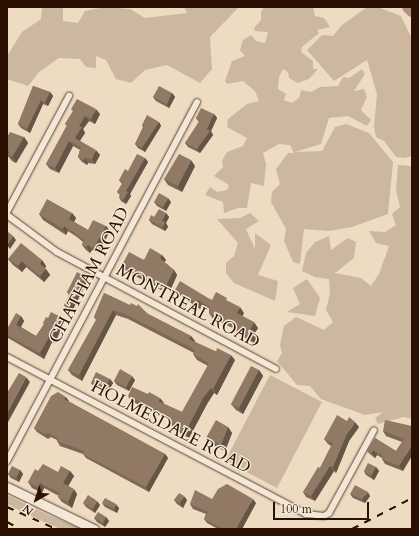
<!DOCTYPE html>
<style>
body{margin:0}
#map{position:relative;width:419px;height:536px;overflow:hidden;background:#eddbc2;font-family:Cardo,serif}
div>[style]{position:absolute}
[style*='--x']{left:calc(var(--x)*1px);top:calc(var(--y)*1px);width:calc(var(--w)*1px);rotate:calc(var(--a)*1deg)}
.green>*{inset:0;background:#ccb8a1}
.river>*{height:12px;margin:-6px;padding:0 6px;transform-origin:6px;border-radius:6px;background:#ab9680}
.roads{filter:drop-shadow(0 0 1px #5c4230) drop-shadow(0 0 1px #5c4230)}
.street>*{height:6px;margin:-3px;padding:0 3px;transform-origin:3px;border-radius:3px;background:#f3e8d7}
.secondary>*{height:9px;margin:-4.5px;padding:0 4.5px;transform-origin:4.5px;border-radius:4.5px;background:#f3e8d7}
.rail>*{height:2px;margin-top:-1px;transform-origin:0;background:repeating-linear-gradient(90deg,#2b0f00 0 7px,transparent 0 14px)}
.wall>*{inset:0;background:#7c6857}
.shaded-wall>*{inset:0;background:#655547}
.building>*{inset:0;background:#907965}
span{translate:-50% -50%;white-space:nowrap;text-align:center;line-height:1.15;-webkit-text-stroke:3px #f3e8d7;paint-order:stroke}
.street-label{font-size:17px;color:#2b0f00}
.frame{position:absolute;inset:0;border:8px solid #2b0f00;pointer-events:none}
.north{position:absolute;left:16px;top:480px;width:40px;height:40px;-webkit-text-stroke:3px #f3e8d7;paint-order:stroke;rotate:219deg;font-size:11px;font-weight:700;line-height:16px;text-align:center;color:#2b0f00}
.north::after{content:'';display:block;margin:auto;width:14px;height:18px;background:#2b0f00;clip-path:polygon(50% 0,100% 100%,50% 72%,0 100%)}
.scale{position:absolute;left:273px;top:502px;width:96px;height:18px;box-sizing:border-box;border:2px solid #2b0f00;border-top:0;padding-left:5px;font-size:12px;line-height:14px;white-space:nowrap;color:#2b0f00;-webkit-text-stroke:3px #f3e8d7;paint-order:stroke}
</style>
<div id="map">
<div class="green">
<div style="clip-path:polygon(42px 7px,63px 7px,63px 21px,78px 23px,85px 11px,105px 7px,130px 9px,145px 18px,187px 13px,184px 7px,239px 7px,210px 37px,212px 69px,200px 83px,167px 65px,145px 70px,131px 83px,116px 79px,106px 60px,96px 56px,96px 68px,86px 67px,80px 59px,59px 58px,39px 72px,28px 86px,7px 79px,7px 56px,22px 32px,41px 19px)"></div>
<div style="clip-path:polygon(264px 7px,313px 7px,315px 16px,324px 18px,330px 27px,317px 30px,319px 33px,302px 47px,301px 52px,313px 61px,313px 69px,318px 69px,309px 79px,298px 83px,289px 78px,288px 72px,283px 69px,279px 77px,278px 89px,286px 94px,284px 100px,292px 103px,299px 98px,301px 90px,311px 92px,320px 87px,338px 86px,343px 77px,349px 78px,362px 69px,365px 74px,354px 91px,364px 89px,367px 97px,361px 110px,371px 120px,367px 126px,348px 116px,329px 118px,321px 144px,295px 152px,322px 151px,335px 127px,346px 124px,369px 133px,393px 162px,388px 214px,352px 227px,329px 231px,304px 229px,300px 264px,293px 262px,284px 241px,286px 229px,271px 202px,272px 192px,280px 184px,276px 169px,288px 153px,294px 153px,290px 145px,279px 144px,263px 153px,266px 164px,264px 186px,251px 183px,247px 208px,238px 208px,224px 213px,223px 202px,205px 195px,210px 187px,217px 192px,227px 190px,229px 185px,214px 176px,223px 167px,222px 161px,227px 152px,243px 146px,247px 138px,227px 127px,228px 119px,247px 104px,259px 101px,255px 91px,243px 81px,227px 84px,225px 81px,232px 61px,245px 56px,240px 50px,243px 40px,251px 35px,256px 41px,265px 43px,268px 32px,255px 31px,254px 28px,261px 20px,261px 12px)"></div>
<div style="clip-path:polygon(367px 7px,380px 8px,401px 16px,412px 39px,412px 156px,405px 158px,396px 157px,384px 141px,376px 137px,374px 126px,377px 94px,367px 60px,334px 81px,307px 50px,322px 35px,333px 36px,341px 26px)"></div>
<div style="clip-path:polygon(398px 165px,412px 166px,412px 419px,404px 417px,378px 424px,375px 418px,383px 412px,365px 415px,321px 399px,310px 386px,297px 385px,277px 361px,282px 353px,280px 345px,284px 326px,296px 317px,324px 330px,333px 322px,326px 310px,330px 293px,329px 279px,315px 277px,302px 271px,306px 253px,315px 242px,329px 236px,331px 250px,348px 238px,356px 242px,354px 258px,335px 273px,361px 278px,371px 286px,379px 274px,389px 246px,376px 243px,369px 231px,385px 232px,396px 225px,392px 214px,400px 207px,396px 190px)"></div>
<div style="clip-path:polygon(250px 213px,259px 221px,246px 229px,255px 249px,255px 233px,271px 245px,258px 275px,278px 281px,275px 301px,234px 283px,226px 273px,226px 263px,234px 256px,238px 243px,217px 219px,240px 218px)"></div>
<div style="clip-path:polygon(307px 279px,320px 298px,315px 316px,287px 312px,300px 304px,293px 288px)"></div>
<div style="clip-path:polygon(270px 375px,322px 402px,277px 488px,225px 461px)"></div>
<div style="clip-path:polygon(7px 495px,48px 515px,82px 529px,60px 529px,33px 517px,7px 504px)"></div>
</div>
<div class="river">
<div style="--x:408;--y:7;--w:6;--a:45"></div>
</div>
<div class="roads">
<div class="street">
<div style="--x:7;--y:212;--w:132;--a:-61.9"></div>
<div style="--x:7;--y:215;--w:62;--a:36.5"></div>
<div style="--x:57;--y:252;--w:248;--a:28.1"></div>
<div style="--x:7;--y:357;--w:338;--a:27.7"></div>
<div style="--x:306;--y:514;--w:18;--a:6"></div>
<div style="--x:324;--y:516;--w:6;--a:-31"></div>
<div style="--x:329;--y:513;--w:94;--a:-61.5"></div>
<div style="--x:7;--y:461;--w:406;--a:-62.1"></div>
</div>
<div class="secondary">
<div style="--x:7;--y:487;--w:97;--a:25.8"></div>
</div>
</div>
<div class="rail">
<div style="--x:7;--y:507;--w:54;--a:24.2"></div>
<div style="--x:7;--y:522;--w:15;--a:28"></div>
<div style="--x:352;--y:529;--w:68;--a:-27.3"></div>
</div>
<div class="wall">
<div style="clip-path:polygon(33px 86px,50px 92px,53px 96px,48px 106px,43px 104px,30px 133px,21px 128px,18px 124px)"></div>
<div style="clip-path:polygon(172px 93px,175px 97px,169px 108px,156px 101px,153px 97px)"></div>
<div style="clip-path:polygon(71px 109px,100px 114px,95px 124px,89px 121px,83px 129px,85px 133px,80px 141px,100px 155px,95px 164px,88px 163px,87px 165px,82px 162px,78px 157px,80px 150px,73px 146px,59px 173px,50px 169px,46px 164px,67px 126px,65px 124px,73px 111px)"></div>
<div style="clip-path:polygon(214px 114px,217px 118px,211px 131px,213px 135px,200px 153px,188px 147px,185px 143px,199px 122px,196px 118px)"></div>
<div style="clip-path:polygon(159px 122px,161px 126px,145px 152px,138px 148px,135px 144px,143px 127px,142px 125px)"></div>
<div style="clip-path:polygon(7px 137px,24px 137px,28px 143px,16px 163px,12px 161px,7px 155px)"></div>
<div style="clip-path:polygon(145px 158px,148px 162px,130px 194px,131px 196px,126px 204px,121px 201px,119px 197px,120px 195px,117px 192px,122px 184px,119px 180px)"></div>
<div style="clip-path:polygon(195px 166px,182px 192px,168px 185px,164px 179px)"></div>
<div style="clip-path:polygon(154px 202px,171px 202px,166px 211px,157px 206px)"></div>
<div style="clip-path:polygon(72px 213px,76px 218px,74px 222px,88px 230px,106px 226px,110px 231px,98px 253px,92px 250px,90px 253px,86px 250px,82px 245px,83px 242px,77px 237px,68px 231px,66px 235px,43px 220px,39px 214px)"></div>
<div style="clip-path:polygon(166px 213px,169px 217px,166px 223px,168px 227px,165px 231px,152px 224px,149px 220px)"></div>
<div style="clip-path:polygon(162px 255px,166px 260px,164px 262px,174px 270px,177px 275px,170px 291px,163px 287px,161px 290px,126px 271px,122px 265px)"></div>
<div style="clip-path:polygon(8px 259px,42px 260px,46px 266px,45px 268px,50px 275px,44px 282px,26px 267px,22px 272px,13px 265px)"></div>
<div style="clip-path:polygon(85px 276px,88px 280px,72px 311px,67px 309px,64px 305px,69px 295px,67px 292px)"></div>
<div style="clip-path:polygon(175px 290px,212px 300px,230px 302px,244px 313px,242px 316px,258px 328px,254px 334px,257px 337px,254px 343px,238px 334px,235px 329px,213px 319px,209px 313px,209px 309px,202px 305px,200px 309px,179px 295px)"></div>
<div style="clip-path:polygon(104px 293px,148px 314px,191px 336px,195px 341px,195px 342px,235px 360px,217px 395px,214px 393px,207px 404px,189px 438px,181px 434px,177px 428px,171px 425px,167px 420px,168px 419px,131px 401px,128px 396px,164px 403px,164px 404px,182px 412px,208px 366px,197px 360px,193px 354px,194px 353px,128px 319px,116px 315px,82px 381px,72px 375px,68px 370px,96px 320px,94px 317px)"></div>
<div style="clip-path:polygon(21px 316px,24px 321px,21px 327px,36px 336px,44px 324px,43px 323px,64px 322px,55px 343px,52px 342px,44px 359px,8px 338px,7px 337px,7px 329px)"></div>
<div style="clip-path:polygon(259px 370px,263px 376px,243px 414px,236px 410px,231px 404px)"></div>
<div style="clip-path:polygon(110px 379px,113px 383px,107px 393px,94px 387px,91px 383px)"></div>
<div style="clip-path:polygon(135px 380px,129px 391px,117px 385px,114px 381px)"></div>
<div style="clip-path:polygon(66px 397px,68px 401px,165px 454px,168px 458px,149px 492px,86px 458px,83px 454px,60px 446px,57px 441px,57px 440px,51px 437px,48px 439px,37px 432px,34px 428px)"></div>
<div style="clip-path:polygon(412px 426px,403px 471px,385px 464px,382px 459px,382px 458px,377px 455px,375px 458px,371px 455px,367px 451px,375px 438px,396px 451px,402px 442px,386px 436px,383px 431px)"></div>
<div style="clip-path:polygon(228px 427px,232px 433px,225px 451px,210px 444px,206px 438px)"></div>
<div style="clip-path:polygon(359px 427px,349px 441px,336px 473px,334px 471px,315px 501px,306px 497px,303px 492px,320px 468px,331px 446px,328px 444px,324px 439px)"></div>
<div style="clip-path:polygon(376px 467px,379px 471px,374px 480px,366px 475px,364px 471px)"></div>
<div style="clip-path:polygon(20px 470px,23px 474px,19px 482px,11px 478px,8px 474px)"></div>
<div style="clip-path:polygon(38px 471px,58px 472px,70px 471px,74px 476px,68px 486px,77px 494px,72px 508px,62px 502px,58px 497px,59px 496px,44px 488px,42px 493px,32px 488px,28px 482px)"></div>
<div style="clip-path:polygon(350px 494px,370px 496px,365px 503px,353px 498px)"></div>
<div style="clip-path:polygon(212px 499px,256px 503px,242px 529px,218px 529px,207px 523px,204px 519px,206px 514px,193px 509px,190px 504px)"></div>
<div style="clip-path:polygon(174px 500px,187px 500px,183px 508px,177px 504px)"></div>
<div style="clip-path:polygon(83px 503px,100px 505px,95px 513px,86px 507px)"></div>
<div style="clip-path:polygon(102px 503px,119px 508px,117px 513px,105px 507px)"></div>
<div style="clip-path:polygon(106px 517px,109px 521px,105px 527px,97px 522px,94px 518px)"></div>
</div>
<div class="shaded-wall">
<div style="clip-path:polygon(50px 92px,53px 96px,48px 106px,45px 102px)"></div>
<div style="clip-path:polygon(172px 93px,175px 97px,169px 108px,167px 104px)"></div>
<div style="clip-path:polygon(41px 100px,43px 104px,30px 133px,27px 129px)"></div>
<div style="clip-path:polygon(96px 109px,100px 114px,95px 124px,91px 119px)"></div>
<div style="clip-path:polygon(214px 114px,217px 118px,211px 131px,213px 135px,200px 153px,197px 149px)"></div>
<div style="clip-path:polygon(85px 116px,89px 121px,83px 129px,85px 133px,78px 143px,75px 138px,79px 126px)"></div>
<div style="clip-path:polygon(159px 122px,161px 126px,145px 152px,142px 148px)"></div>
<div style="clip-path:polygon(24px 137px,28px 143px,16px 163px,12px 157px)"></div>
<div style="clip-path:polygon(69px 141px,73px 146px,59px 173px,55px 168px)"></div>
<div style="clip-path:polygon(96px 150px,100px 155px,95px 164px,92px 159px)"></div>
<div style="clip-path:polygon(85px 158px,88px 163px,87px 165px,84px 160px)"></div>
<div style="clip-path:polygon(145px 158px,148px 162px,130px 194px,131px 196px,126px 204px,123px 200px,126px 191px)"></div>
<div style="clip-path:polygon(191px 160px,195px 166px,182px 192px,178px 186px)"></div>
<div style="clip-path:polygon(168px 198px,171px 202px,166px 211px,163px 207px)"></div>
<div style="clip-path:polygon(72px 213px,76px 218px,72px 225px,69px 219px)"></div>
<div style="clip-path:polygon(166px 213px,169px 217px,166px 223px,168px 227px,165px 231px,163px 227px,162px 221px)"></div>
<div style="clip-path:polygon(64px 226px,68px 231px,66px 235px,63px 229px)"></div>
<div style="clip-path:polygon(106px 226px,110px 231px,98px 253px,94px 248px)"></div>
<div style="clip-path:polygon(13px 236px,16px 240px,10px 249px,7px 245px)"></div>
<div style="clip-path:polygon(88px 245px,92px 250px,90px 253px,87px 247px)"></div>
<div style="clip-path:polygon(162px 255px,166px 260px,163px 264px,160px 258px)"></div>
<div style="clip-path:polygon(42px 260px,46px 266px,44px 270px,40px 264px)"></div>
<div style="clip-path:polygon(22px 261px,26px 267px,22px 272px,18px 266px)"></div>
<div style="clip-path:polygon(46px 269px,50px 275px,44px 282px,40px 276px)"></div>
<div style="clip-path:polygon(174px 270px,177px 275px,170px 291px,166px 286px)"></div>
<div style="clip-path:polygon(85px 276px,88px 280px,72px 311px,69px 307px)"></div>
<div style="clip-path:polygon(159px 282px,163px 287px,161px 290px,157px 284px)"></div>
<div style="clip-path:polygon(198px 300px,202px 305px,200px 309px,196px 303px)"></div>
<div style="clip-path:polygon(240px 307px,244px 313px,241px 319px,237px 313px)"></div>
<div style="clip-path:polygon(113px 310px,116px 315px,82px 381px,79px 375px)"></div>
<div style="clip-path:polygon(21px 316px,24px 321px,19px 330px,16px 325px)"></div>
<div style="clip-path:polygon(61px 317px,64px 322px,55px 343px,51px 338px)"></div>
<div style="clip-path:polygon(254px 322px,258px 328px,254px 334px,257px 337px,254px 343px,250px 337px,250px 330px)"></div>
<div style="clip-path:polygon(191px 336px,195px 341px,193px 344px,189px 339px)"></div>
<div style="clip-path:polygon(49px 337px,52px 342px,44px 359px,40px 353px)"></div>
<div style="clip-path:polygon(231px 355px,235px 360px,217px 395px,213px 389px)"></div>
<div style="clip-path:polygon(259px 370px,263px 376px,243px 414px,239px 408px)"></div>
<div style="clip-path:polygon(132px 376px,135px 380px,129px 391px,126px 387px)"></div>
<div style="clip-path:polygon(26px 377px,30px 382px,7px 424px,7px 413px)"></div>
<div style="clip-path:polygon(110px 379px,113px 383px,107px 393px,104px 389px)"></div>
<div style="clip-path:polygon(211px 388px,214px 393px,207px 404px,189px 438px,185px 433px,203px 398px)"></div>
<div style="clip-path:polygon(66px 397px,69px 401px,67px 403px,64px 399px)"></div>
<div style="clip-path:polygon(160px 398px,164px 403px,162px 406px,158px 401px)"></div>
<div style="clip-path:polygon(355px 422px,359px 427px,349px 441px,336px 473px,333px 467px,346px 436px)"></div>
<div style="clip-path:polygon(228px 427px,232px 433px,225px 451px,221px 445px)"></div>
<div style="clip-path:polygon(412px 445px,412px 456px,403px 471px,399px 466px)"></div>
<div style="clip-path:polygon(373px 450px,377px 455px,375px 458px,372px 453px)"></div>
<div style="clip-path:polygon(165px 454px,168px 458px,149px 492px,146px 487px)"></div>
<div style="clip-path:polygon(330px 466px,334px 471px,315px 501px,311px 496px)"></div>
<div style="clip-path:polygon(376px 467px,379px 471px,374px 480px,371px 476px)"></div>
<div style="clip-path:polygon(20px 470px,23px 474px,19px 482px,16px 478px)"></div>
<div style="clip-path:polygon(70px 471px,74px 476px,67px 488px,63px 483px)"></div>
<div style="clip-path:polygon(40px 483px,44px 488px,42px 493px,38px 487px)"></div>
<div style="clip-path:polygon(74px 489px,77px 494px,72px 508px,68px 502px)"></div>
<div style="clip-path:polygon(368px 492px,370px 496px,365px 503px,362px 499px)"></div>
<div style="clip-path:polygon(184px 496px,187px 500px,183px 508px,180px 503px)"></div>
<div style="clip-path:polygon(253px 499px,256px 503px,242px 529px,236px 529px)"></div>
<div style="clip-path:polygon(97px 501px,100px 505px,95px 513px,93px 509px)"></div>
<div style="clip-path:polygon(116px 504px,119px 508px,117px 513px,114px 509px)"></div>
<div style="clip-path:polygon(106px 517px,109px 521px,105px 527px,103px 523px)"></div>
</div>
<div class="building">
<div style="clip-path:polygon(33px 86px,50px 92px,45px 102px,41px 100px,27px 129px,18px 124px)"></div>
<div style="clip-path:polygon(159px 86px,172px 93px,167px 104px,153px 97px)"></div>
<div style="clip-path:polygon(77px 99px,96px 109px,91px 119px,85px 116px,79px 126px,82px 127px,75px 138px,96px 150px,92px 159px,85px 158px,84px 160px,78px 157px,81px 147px,69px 141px,55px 168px,46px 164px,67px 125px,65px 124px,74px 110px,71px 109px)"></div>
<div style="clip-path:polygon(201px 108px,214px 114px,207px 129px,210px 131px,197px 149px,185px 143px,200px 120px,196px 118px)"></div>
<div style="clip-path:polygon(147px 115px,159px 122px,142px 148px,135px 144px,144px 126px,142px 125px)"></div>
<div style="clip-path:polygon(10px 132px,24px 137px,12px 157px,8px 155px,9px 152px,7px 151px,7px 137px)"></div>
<div style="clip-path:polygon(137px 154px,145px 158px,126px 191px,128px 192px,123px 200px,119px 197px,121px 194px,117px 192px,123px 182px,119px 180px,125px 169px,128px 171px)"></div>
<div style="clip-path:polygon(179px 154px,191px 160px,178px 186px,164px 179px)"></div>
<div style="clip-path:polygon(159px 193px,168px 198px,163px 207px,154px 202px)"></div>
<div style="clip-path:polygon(47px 199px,72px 213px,69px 219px,88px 230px,93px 220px,106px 226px,94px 248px,88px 245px,87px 247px,82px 245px,84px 240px,73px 232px,64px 226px,63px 229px,39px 214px)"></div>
<div style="clip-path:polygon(159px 209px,166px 213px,162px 221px,165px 222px,163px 227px,149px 220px,151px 215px,154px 217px)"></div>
<div style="clip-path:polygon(7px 231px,13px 236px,7px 245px)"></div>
<div style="clip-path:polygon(21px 243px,42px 260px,40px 264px,46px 269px,40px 276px,22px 261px,18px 266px,8px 259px)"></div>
<div style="clip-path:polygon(150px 248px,162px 255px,160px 258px,174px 270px,166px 286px,159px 282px,157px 284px,122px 265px,129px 252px,144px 260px)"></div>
<div style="clip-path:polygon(77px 272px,85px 276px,69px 307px,64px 305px,70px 294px,67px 292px)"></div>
<div style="clip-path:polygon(180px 281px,208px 298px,212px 300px,216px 292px,227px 298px,226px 300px,240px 307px,237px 313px,254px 322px,250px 330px,253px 332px,250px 337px,234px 329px,236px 326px,209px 313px,210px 307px,198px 300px,196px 303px,175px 290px)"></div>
<div style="clip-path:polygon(104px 293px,130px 305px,131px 303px,137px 306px,138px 304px,148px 314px,191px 336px,189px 339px,216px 352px,217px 348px,231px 355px,213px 389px,211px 388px,203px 398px,185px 433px,177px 429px,179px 426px,167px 420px,169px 416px,128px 396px,132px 387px,148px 394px,149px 392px,160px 398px,158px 401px,182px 412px,209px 363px,193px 354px,195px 351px,192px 348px,125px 314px,113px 310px,79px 375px,68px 370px,97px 319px,94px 317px)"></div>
<div style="clip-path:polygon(51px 312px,61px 317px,51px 338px,49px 337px,40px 353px,7px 335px,7px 329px,16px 313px,21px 316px,16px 325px,36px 336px,45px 323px,43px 323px,46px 317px,48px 318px)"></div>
<div style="clip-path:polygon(251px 366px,259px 370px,239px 408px,231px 404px)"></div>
<div style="clip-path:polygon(120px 369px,132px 376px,126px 387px,114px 381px)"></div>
<div style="clip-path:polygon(96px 372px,110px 379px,104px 389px,91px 383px)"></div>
<div style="clip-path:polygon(19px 373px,26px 377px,7px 413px,7px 393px)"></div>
<div style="clip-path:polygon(58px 392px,66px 397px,64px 399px,165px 454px,146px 487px,83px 454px,84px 451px,57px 441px,58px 438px,48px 433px,45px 434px,34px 428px,51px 396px)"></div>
<div style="clip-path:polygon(337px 415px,347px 421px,349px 417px,355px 422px,346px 436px,333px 467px,330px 466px,311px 496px,303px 492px,318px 467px,320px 468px,333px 443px,324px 439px)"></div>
<div style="clip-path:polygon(216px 420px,228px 427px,221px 445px,206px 438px)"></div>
<div style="clip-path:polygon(385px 420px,412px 426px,412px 445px,399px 466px,382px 459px,383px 456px,373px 450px,372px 453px,367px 451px,375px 438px,396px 451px,404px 439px,383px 431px)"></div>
<div style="clip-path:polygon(368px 463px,376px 467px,371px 476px,364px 471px)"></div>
<div style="clip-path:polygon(43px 464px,58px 472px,61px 466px,70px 471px,63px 483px,74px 489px,68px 502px,58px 497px,60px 493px,40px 483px,38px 487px,28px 482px,35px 469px,38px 471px)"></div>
<div style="clip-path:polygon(12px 466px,20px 470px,16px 478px,8px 474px)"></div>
<div style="clip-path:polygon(227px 484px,253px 499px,236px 529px,223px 529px,204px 519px,208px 512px,190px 504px,195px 490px,212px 499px,218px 489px)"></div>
<div style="clip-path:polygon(355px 485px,368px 492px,362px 499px,350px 494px)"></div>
<div style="clip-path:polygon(179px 493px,184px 496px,180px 503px,174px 500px)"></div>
<div style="clip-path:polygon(88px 495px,97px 501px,93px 509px,83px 503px)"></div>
<div style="clip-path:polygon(105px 498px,116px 504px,114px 509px,102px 503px)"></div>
<div style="clip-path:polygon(98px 512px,106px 517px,103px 523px,94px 518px)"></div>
</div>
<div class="street-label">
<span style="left:89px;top:275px;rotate:-62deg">CHATHAM ROAD</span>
<span style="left:188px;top:306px;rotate:28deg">MONTREAL ROAD</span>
<span style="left:171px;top:427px;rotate:28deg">HOLMESDALE ROAD</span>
</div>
<div class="frame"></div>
<div class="north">N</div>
<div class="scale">100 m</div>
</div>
